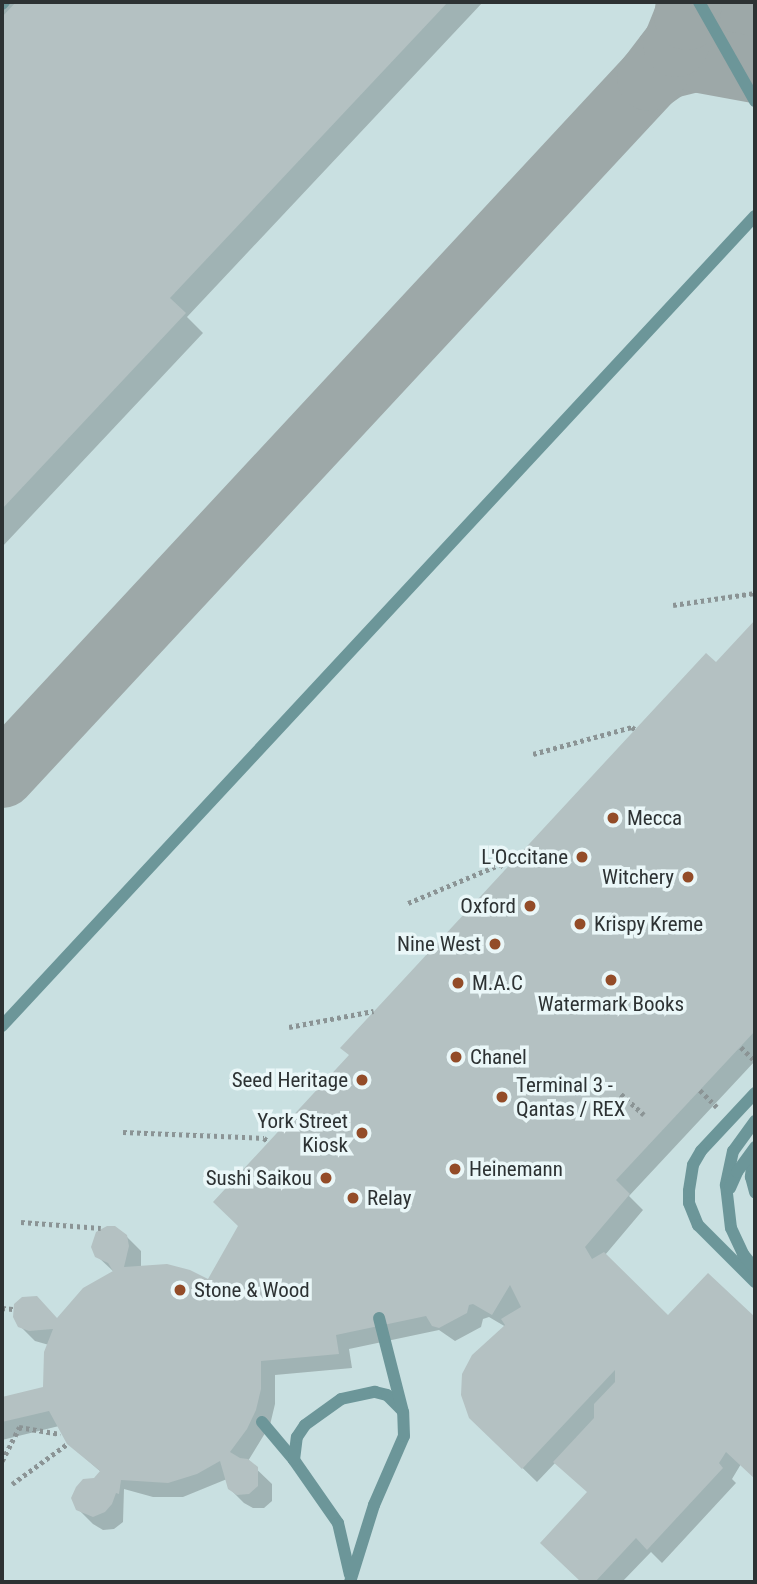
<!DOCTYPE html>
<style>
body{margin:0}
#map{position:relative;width:757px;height:1584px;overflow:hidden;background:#dceaeb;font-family:"Roboto Condensed",sans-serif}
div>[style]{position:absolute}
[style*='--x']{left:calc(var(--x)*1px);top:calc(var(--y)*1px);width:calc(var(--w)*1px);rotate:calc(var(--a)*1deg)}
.built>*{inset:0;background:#c9e0e1}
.shadow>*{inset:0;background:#0003}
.taxiway>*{height:66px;margin:-33px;padding:0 33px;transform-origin:33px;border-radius:33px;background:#9da8a8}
.building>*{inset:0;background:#b4c1c2}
.path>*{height:4.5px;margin-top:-2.25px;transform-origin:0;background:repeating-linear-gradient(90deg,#8b9495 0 3.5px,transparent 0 7px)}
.lane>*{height:12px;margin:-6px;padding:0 6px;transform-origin:6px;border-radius:6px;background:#6c9699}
.dots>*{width:19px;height:19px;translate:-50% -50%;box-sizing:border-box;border:4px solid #eaf7f8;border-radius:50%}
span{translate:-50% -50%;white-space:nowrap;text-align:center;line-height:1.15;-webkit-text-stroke:7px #eaf7f8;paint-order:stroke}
.poi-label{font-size:21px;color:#2d3233}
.left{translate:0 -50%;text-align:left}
.right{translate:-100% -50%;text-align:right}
.frame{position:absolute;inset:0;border:4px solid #2d3233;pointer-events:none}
</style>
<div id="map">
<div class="built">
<div style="clip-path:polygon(2px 2px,755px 2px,755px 1582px,2px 1582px)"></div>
</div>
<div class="shadow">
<div style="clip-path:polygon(2px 2px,483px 2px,187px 317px,203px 333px,2px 547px)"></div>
<div style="clip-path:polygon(755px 623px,755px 1061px,629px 1196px,643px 1210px,605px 1255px,668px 1318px,708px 1276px,755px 1319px,755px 1478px,741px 1464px,732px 1479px,736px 1483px,662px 1563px,651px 1552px,622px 1582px,583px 1582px,556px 1557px,589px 1493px,556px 1462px,537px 1482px,470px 1417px,506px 1327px,489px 1317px,483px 1319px,481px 1327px,455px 1341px,439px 1330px,349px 1349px,352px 1368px,275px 1375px,275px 1404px,270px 1425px,248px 1461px,272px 1484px,272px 1501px,264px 1508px,253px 1508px,244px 1503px,229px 1488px,227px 1479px,183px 1497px,153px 1497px,124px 1489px,123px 1522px,114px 1529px,103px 1530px,93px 1524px,78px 1509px,101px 1472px,68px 1443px,59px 1426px,2px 1440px,2px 1399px,44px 1388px,49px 1345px,35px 1341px,20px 1326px,58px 1320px,114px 1272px,97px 1256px,126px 1236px,141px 1251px,141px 1268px,209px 1281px,716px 665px)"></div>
</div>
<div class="taxiway">
<div style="--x:667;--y:56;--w:27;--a:-42"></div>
<div style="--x:687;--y:38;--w:18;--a:-29"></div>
<div style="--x:703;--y:29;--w:55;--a:-18.1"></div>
<div style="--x:650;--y:78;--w:21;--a:-35"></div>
<div style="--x:667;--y:66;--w:29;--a:-14"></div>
<div style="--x:695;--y:59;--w:61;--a:10.4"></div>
<div style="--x:2;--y:775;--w:952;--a:-47.09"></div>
<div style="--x:650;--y:78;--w:43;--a:-52.6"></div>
<div style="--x:676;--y:44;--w:29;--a:-68"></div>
<div style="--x:687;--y:17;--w:15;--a:-82"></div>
</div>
<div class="building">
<div style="clip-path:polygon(16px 2px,448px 2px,170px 298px,186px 313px,2px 509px,2px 17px)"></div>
<div style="clip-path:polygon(755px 620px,755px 1031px,616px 1180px,630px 1194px,585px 1247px,592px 1259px,604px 1252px,668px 1315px,708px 1273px,755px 1317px,755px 1479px,726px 1452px,719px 1463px,723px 1468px,647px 1550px,636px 1538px,595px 1582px,581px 1582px,540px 1543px,587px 1492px,553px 1462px,594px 1418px,594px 1404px,615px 1382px,615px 1370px,522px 1469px,469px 1418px,461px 1395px,462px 1374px,472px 1355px,505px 1325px,501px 1319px,521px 1307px,510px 1285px,492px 1315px,473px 1304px,469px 1305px,467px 1313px,439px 1328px,432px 1326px,426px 1316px,336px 1335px,339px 1354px,261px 1361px,261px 1389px,256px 1410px,247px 1429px,230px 1452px,240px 1458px,248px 1459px,258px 1467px,258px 1486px,249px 1494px,237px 1495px,228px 1489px,220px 1461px,197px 1474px,168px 1483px,121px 1480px,119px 1494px,116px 1493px,112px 1504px,105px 1512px,93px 1517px,76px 1510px,71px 1498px,76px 1487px,83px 1479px,94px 1478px,100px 1471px,67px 1444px,49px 1411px,2px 1422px,2px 1397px,43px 1387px,44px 1352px,53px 1329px,29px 1331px,18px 1327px,13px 1317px,14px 1304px,22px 1297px,37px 1296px,57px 1318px,83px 1288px,113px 1271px,108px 1263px,95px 1257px,91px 1247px,96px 1232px,107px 1226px,115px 1226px,127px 1235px,129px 1246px,124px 1267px,167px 1264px,190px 1270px,208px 1279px,238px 1226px,213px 1202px,349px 1055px,340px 1048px,706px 653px,716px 662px)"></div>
</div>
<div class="path">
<div style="--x:673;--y:605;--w:83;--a:-8.3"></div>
<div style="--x:533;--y:754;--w:103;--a:-15.3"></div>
<div style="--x:632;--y:727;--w:5;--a:37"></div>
<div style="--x:408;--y:903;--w:101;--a:-22.8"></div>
<div style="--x:501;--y:864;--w:7;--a:45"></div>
<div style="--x:289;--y:1027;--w:86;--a:-10.7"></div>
<div style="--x:741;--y:1047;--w:20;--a:45"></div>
<div style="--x:700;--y:1090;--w:24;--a:45"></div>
<div style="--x:621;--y:1094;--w:31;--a:42"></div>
<div style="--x:123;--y:1132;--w:141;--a:2.4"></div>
<div style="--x:264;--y:1138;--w:6;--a:39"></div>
<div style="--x:21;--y:1222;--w:80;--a:4.3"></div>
<div style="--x:2;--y:1308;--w:11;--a:5"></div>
<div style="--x:2;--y:1461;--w:38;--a:-63"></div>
<div style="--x:19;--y:1427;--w:42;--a:9.7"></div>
<div style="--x:12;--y:1484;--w:68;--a:-36"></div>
</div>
<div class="lane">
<div style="--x:699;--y:2;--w:114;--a:60.5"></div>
<div style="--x:2;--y:4;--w:3;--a:-45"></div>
<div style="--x:2;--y:1026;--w:1106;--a:-47.09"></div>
<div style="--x:755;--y:1093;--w:79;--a:133"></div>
<div style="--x:701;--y:1151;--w:16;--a:120"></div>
<div style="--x:693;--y:1165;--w:26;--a:99"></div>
<div style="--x:689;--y:1191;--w:12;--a:90"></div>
<div style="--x:689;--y:1203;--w:24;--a:68"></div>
<div style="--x:698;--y:1225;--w:81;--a:45"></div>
<div style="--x:755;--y:1121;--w:37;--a:126"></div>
<div style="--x:733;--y:1151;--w:35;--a:102"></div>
<div style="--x:726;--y:1185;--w:43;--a:83.4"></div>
<div style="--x:731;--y:1228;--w:29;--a:65"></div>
<div style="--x:743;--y:1254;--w:19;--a:51"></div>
<div style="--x:754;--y:1151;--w:26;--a:97"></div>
<div style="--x:751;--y:1177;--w:16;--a:75"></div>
<div style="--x:730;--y:1188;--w:17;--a:-66"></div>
<div style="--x:737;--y:1172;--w:31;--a:-54"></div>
<div style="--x:262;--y:1422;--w:50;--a:49.9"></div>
<div style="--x:294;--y:1460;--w:77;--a:55.1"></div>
<div style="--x:338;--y:1523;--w:53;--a:77"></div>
<div style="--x:294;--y:1460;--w:23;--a:-83"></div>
<div style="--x:297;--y:1437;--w:14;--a:-56"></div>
<div style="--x:305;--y:1425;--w:44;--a:-35.8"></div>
<div style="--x:341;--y:1399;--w:35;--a:-12"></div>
<div style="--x:375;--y:1392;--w:12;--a:14"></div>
<div style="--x:387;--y:1395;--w:20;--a:45"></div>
<div style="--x:350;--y:1582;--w:81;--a:-72.7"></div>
<div style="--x:374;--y:1505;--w:75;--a:-66.5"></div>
<div style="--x:404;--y:1436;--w:24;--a:-92"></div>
<div style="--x:403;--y:1412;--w:97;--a:-104.3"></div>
</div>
<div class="dots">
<div style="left:613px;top:818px;background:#934c28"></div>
<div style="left:582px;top:857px;background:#934c28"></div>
<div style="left:688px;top:877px;background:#934c28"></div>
<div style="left:530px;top:906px;background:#934c28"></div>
<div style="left:580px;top:924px;background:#934c28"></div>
<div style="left:495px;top:944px;background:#934c28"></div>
<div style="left:611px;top:980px;background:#934c28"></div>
<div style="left:458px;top:983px;background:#934c28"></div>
<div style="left:456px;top:1057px;background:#934c28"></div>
<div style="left:362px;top:1080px;background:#934c28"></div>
<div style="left:502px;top:1097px;background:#934c28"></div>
<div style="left:362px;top:1133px;background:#934c28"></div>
<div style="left:455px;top:1169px;background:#934c28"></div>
<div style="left:326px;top:1178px;background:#934c28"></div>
<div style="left:353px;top:1198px;background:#934c28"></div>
<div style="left:180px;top:1290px;background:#934c28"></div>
</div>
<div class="poi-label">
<span class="left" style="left:627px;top:818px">Mecca</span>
<span class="right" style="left:568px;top:857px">L'Occitane</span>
<span class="right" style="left:674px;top:877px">Witchery</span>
<span class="right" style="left:516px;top:906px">Oxford</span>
<span class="left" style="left:594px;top:924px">Krispy Kreme</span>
<span class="right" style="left:481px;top:944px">Nine West</span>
<span class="left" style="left:472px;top:983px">M.A.C</span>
<span style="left:611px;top:1004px">Watermark Books</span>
<span class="left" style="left:470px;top:1057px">Chanel</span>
<span class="right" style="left:348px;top:1080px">Seed Heritage</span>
<span class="left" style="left:516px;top:1097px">Terminal 3 -<br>Qantas / REX</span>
<span class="right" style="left:348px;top:1133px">York Street<br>Kiosk</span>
<span class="left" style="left:469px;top:1169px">Heinemann</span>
<span class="right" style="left:312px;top:1178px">Sushi Saikou</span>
<span class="left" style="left:367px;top:1198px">Relay</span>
<span class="left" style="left:194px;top:1290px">Stone &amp; Wood</span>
</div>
<div class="frame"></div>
</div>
